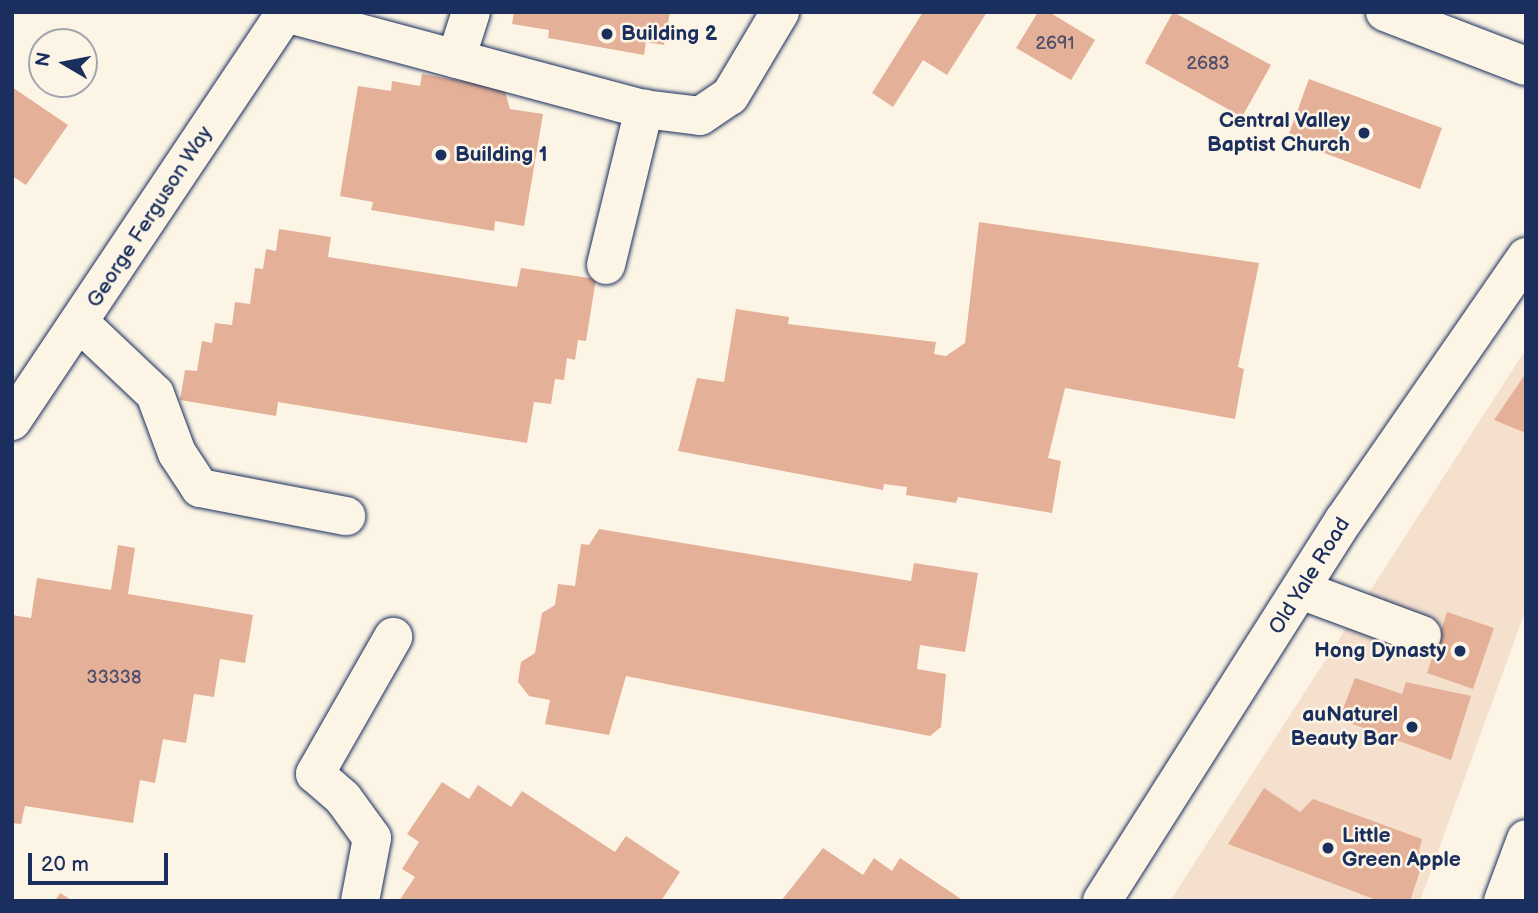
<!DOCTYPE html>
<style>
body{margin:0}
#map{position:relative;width:1538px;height:913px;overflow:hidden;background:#fcf5e5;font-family:"Balsamiq Sans",sans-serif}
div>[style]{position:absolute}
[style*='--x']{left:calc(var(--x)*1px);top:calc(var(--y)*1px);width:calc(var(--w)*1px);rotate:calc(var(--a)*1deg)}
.built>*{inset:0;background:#f5e0ce}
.building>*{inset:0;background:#e4b097}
.roads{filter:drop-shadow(0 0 2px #1b2f5e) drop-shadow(0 0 2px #1b2f5e)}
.minor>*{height:38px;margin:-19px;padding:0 19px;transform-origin:19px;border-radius:19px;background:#fcf5e5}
.major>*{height:38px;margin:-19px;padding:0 19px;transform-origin:19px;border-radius:19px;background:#fcf5e5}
.dots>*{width:19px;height:19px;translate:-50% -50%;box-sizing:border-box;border:4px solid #fcf5e5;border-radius:50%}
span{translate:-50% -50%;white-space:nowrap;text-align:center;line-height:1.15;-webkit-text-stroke:5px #fcf5e5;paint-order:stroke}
.number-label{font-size:18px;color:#4d4f6c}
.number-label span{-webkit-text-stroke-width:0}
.poi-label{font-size:21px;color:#1b2f5e;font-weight:700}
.left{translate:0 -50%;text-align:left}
.right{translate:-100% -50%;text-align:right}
.street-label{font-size:21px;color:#1b2f5e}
.frame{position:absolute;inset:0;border:14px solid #1b2f5e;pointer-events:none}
.north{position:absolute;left:28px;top:28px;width:70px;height:70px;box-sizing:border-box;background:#fcf5e5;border:2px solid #a2a6af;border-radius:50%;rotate:280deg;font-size:19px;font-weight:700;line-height:28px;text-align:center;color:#1b2f5e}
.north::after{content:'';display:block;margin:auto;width:24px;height:32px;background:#1b2f5e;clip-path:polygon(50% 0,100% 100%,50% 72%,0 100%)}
.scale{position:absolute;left:28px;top:853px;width:140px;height:32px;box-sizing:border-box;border:4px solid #1b2f5e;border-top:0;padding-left:9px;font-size:21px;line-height:24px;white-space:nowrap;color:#1b2f5e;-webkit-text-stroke:5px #fcf5e5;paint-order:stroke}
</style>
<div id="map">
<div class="built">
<div style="clip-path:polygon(1526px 349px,1526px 609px,1420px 901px,1170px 901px)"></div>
</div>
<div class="building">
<div style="clip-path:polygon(514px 12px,670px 12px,664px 45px,646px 42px,644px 55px,548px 38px,549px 30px,512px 24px)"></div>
<div style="clip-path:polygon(923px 12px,987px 12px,947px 75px,923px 60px,893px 107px,872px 93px)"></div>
<div style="clip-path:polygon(1038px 12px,1049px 12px,1095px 40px,1071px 80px,1016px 48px)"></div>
<div style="clip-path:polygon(1173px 12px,1271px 65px,1242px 117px,1145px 63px)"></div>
<div style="clip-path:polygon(422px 74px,504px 88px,510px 109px,543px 114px,524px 226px,495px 221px,494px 231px,371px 210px,373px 202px,340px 196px,358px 86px,391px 91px,392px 81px,420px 86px)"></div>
<div style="clip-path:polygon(1309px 79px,1442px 128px,1420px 189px,1287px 139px)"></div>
<div style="clip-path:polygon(12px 87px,68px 125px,26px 185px,12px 176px)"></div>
<div style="clip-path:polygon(979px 222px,1259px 263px,1238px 367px,1244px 369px,1235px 419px,1065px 388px,1048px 458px,1061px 461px,1052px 513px,958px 497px,956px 503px,906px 495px,907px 487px,884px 484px,883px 490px,678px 451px,697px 378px,724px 382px,736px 309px,789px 317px,788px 324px,936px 342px,934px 354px,946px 356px,965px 343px)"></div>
<div style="clip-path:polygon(279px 229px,331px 237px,328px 257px,517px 287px,521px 268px,596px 279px,586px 341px,578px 340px,575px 360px,567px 358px,564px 380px,555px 379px,551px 404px,534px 402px,527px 443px,278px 402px,276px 416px,180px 400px,185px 370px,197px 371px,202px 341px,212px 343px,215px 323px,232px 325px,235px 302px,250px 304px,255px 268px,263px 269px,266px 249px,276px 251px)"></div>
<div style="clip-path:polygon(1526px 373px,1526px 433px,1494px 420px)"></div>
<div style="clip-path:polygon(599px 529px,911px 581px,914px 563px,978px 573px,965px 652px,920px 645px,917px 669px,946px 674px,941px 727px,930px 736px,626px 676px,609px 735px,545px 724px,550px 700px,529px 696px,518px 682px,521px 662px,535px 653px,542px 613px,555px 605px,558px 584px,575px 586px,581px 544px,589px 545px)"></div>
<div style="clip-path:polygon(118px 545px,135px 548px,128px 594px,253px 615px,245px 663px,220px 659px,214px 697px,194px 694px,186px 743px,163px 739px,155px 783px,140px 780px,133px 823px,25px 806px,21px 824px,12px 823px,12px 615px,31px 618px,37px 578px,111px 590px)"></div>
<div style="clip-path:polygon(1447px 612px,1494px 628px,1473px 689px,1427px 673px)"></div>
<div style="clip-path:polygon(1355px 678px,1402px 694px,1406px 682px,1471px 696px,1451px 760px,1339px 719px)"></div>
<div style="clip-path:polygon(442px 782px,469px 799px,478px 785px,511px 807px,522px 791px,615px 852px,626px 836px,680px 872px,661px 901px,399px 901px,415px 877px,402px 869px,419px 842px,407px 834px)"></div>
<div style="clip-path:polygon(1264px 788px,1300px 812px,1313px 799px,1422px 839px,1419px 851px,1424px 859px,1410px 901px,1379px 901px,1228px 844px)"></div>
<div style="clip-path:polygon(823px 848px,863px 875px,874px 858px,892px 871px,900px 858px,964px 901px,781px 901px)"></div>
<div style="clip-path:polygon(60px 893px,73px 901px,55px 901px)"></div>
</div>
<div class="roads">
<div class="minor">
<div style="--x:1385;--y:12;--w:151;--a:21"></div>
<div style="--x:285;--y:13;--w:372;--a:15"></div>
<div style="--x:644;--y:109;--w:56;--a:7.1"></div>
<div style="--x:700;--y:116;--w:36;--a:-34"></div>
<div style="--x:730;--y:96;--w:98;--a:-59.2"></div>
<div style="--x:456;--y:59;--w:49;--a:-72.3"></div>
<div style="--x:606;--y:265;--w:161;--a:-76.3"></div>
<div style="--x:80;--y:323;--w:103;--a:43.4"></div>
<div style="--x:155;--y:394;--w:63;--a:69.6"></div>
<div style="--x:177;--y:453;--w:42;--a:56.7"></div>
<div style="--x:200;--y:488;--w:149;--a:10.9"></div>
<div style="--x:1301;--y:590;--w:129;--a:20.4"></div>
<div style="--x:360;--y:901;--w:64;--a:-79.2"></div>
<div style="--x:372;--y:838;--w:49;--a:-125.9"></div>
<div style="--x:343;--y:798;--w:37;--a:-139"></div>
<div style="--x:315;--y:774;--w:158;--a:-60.3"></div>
<div style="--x:1102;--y:901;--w:451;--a:-57.6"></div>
<div style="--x:1344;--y:520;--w:320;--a:-55.3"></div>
</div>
<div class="major">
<div style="--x:12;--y:421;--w:492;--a:-56.2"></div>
<div style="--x:1503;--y:901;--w:66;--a:-69.6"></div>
</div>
</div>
<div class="dots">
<div style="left:607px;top:34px;background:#1b2f5e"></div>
<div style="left:1364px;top:133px;background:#1b2f5e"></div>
<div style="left:441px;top:155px;background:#1b2f5e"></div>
<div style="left:1460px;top:651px;background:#1b2f5e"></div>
<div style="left:1412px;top:727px;background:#1b2f5e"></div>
<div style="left:1328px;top:848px;background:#1b2f5e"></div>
</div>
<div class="number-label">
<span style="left:1055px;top:44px">2691</span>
<span style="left:1208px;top:64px">2683</span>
<span style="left:114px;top:678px">33338</span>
</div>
<div class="poi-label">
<span class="left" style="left:621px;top:34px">Building 2</span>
<span class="right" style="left:1350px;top:133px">Central Valley<br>Baptist Church</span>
<span class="left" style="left:455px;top:155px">Building 1</span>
<span class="right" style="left:1446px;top:651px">Hong Dynasty</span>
<span class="right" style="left:1398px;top:727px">auNaturel<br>Beauty Bar</span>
<span class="left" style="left:1342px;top:848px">Little<br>Green Apple</span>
</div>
<div class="street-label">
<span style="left:150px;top:217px;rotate:-57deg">George Ferguson Way</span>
<span style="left:1310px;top:576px;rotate:-58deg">Old Yale Road</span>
</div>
<div class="frame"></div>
<div class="north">N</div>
<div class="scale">20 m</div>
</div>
